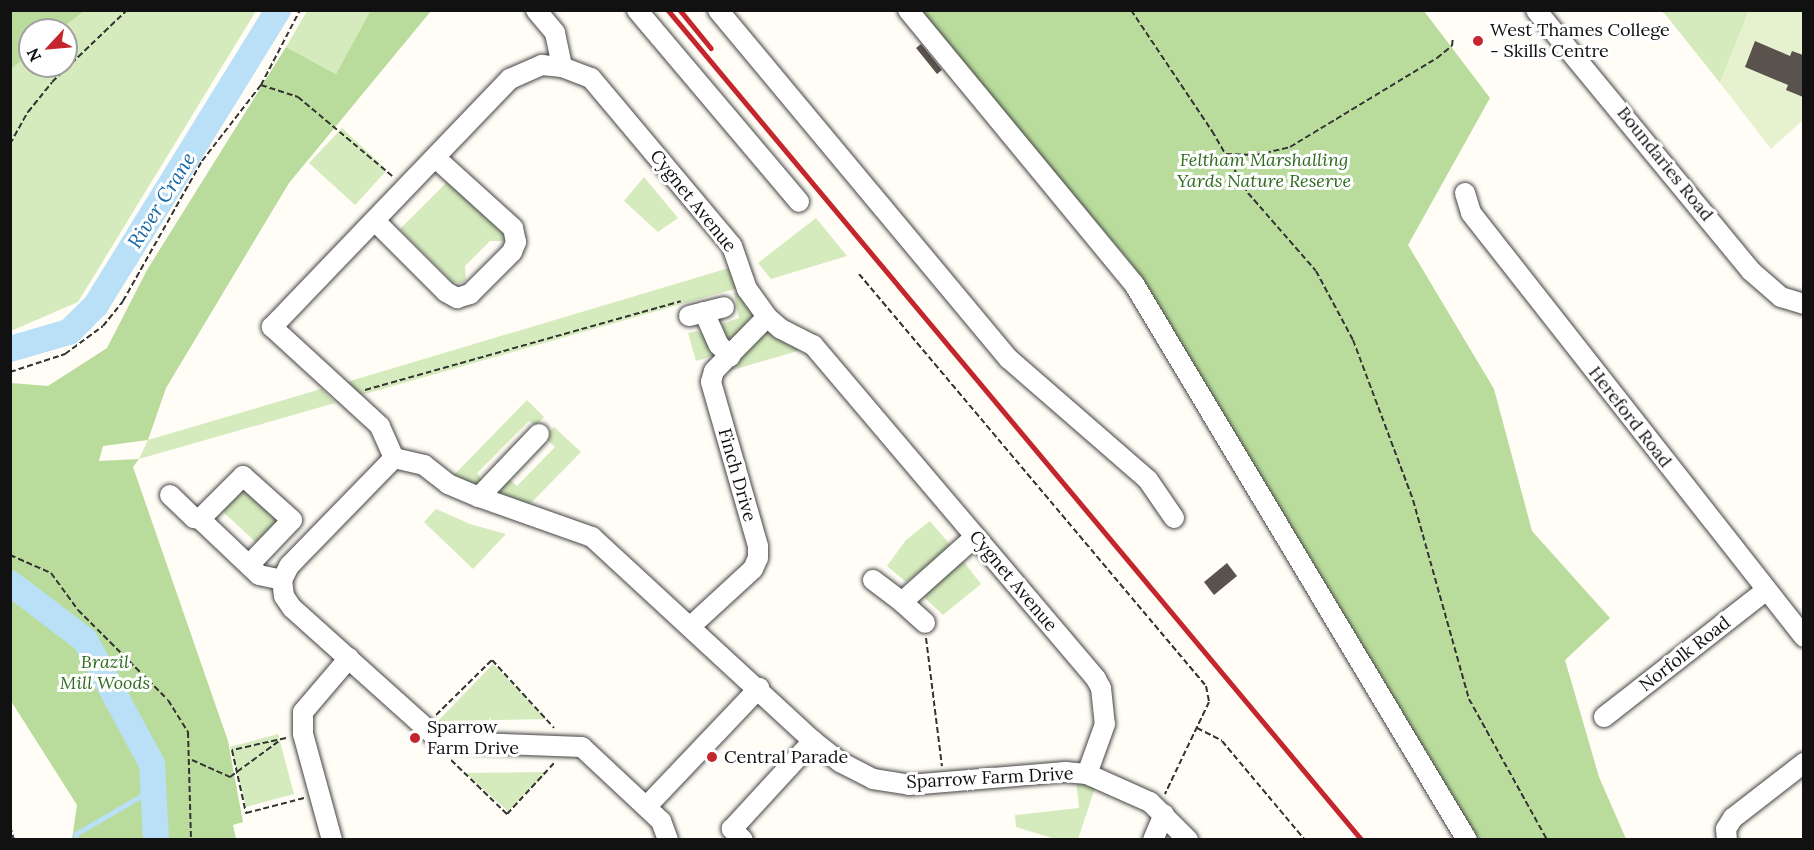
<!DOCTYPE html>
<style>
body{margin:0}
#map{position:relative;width:1814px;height:850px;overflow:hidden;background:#fffdf5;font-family:Lora,serif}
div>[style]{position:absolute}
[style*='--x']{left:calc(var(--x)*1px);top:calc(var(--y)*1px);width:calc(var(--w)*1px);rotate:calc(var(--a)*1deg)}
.green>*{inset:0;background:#d5ebbd}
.forest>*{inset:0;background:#b9dc9c}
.pitch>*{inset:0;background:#e6f2cf}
.stream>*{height:4.5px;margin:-2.25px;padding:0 2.25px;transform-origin:2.25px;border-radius:2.25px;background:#b9e0f7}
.river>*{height:26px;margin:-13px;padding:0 13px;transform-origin:13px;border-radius:13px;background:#b9e0f7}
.building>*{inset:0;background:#5a524d}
.path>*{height:2px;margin-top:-1px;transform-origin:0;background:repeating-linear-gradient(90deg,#333 0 6px,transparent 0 9px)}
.roads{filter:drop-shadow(0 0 2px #444) drop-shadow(0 0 2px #444)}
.minor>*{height:20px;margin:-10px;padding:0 10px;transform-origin:10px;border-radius:10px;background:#fff}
.rail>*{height:4.5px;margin:-2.25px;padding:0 2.25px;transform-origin:2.25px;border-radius:2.25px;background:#c4262e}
.dots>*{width:16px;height:16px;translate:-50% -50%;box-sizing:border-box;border:3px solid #fff;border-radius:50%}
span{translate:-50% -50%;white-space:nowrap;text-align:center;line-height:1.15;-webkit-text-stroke:6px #fff;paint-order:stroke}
.poi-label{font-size:18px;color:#111}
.left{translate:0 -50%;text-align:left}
.park-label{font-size:18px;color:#2f6b1f;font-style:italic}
.street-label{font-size:18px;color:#111}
.water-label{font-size:20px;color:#1768a6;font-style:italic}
.frame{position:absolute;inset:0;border:12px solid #111;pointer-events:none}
.north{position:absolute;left:18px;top:18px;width:60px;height:60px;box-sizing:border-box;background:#fff;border:2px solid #a0a0a0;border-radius:50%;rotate:244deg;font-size:16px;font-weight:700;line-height:24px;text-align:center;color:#111}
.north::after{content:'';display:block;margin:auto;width:21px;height:27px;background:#c4262e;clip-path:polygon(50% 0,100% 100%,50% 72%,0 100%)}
</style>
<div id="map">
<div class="green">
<div style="clip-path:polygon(evenodd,11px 11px,256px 11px,78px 302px,11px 331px,11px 11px,30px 30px,66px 30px,66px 66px,30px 66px,30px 30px)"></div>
<div style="clip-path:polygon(307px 11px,371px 11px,336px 74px,286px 47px)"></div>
<div style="clip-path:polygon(1660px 11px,1749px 11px,1720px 83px,1665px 14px)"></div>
<div style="clip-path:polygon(342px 128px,387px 170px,355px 205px,309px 163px)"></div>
<div style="clip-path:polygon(644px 177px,678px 218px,658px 232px,624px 201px)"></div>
<div style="clip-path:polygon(451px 178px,506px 235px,503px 241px,490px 241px,465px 266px,466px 280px,460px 283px,453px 282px,400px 229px)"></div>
<div style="clip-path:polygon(816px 218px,847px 256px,771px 279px,758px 263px)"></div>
<div style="clip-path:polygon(732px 267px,738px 288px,361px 395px,347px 382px)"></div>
<div style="clip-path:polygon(741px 292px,753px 315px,733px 338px,725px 337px,722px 324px,739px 318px,734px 293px)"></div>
<div style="clip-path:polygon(766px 330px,801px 350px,726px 372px)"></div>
<div style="clip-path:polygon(697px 331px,705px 335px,716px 355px,696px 361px,688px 333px)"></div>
<div style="clip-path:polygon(321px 389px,335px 403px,139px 459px,148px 440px)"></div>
<div style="clip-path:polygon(527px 400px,544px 417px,535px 426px,529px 421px,477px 473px,482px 480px,474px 486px,452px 477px)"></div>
<div style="clip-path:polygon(554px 427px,581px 452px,530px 504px,499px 493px,498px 489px,508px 478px,517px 486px,555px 447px,544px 437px)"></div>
<div style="clip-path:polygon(244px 487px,282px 522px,260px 546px,222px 511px)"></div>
<div style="clip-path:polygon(436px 509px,470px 524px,506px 534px,473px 569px,424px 522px)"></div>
<div style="clip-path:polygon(930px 521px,952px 547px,906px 582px,887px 566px,906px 540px)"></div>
<div style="clip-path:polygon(960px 557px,981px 584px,943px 615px,923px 596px)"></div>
<div style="clip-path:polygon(493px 664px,547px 719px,438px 721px)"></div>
<div style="clip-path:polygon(278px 734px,294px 794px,246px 807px,230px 747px)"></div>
<div style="clip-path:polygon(548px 772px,508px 811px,465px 773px)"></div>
<div style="clip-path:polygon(1076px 780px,1095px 788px,1078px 839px,1055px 839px,1016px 827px,1015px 815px,1079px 808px)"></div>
</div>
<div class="forest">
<div style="clip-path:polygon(11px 10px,84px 10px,84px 11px,59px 30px,30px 30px,30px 53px,11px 69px)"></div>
<div style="clip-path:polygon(371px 10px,431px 11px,289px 183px,166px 388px,148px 440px,103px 446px,99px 461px,139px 459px,133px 467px,228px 741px,243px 822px,233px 825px,236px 839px,72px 839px,77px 805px,11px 701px,11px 383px,48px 386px,107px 348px,147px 270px,286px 47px,336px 74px)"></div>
<div style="clip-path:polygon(919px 11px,1424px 11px,1490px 98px,1408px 245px,1494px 389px,1532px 531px,1610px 618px,1565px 660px,1599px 777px,1626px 839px,1476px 839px,1131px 263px)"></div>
</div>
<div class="pitch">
<div style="clip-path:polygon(1749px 11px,1803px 11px,1803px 120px,1771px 149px,1720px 83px)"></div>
</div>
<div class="stream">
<div style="--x:75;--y:840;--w:6;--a:-81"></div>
<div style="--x:76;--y:834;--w:89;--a:-30.3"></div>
</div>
<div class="river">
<div style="--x:10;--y:349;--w:61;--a:-16.1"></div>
<div style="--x:69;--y:332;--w:38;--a:-45"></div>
<div style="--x:96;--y:305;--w:347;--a:-58.3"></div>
<div style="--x:10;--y:583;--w:94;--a:37.2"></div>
<div style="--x:85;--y:640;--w:141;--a:61.6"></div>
<div style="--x:152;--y:764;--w:76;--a:87"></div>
</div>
<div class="building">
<div style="clip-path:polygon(1755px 41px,1790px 56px,1792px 51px,1803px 55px,1803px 97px,1786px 90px,1788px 85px,1745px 67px)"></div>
<div style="clip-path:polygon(921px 44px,942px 70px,937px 74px,916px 48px)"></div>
<div style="clip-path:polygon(1227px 563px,1237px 576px,1214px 595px,1204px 582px)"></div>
</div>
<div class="path">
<div style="--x:1131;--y:10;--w:146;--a:56.2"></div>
<div style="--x:1212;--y:131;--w:72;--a:59.9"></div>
<div style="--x:1248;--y:193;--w:103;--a:48.9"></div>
<div style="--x:1316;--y:271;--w:78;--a:61.8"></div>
<div style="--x:1353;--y:340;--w:171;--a:69.4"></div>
<div style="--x:1413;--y:500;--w:207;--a:74.3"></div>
<div style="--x:1469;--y:699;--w:161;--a:61"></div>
<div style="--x:261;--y:85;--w:39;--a:18"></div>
<div style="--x:298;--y:97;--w:123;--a:40"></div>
<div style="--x:10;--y:144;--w:37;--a:-61"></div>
<div style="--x:28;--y:112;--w:38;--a:-51"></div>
<div style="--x:52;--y:82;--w:104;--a:-43.8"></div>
<div style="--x:1226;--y:154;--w:30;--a:2"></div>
<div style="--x:1256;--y:155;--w:35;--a:-13"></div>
<div style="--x:1290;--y:147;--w:172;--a:-31.2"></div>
<div style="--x:1437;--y:58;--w:19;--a:-39"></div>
<div style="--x:1452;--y:46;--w:9;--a:-84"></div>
<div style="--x:859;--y:274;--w:539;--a:49.89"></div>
<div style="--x:1206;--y:686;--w:16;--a:79"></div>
<div style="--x:1209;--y:702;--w:102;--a:115.6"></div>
<div style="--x:10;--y:372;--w:58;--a:-18.1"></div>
<div style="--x:65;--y:354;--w:47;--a:-36.4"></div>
<div style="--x:103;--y:326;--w:32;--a:-51"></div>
<div style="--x:123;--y:301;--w:161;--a:-60.6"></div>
<div style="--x:202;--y:161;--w:96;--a:-52.2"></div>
<div style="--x:261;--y:85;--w:85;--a:-62.5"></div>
<div style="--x:365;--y:390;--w:328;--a:-15.7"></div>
<div style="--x:10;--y:555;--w:45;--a:23.7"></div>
<div style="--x:51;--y:573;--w:46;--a:53.9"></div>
<div style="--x:78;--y:610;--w:127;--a:45"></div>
<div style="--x:168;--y:700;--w:38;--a:58"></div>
<div style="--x:188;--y:732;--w:108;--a:88.4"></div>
<div style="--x:926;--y:638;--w:129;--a:82.9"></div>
<div style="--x:436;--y:715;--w:78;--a:-44.5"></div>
<div style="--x:492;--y:660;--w:92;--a:47.6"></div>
<div style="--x:1197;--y:728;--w:28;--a:27"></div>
<div style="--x:1222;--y:741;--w:129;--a:50"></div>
<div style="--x:286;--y:738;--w:55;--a:167.5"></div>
<div style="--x:232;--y:750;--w:65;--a:77.5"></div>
<div style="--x:246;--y:813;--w:60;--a:-14.5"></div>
<div style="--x:192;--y:760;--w:42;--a:24.1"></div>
<div style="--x:230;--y:777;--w:61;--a:-36.3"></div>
<div style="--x:451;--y:760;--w:78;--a:44"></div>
<div style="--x:507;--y:814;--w:69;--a:-47.3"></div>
<div style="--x:10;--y:826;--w:15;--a:74"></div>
</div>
<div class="roads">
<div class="minor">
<div style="--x:536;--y:10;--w:30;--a:50"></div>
<div style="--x:555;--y:33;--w:35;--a:78"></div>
<div style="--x:637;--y:10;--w:251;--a:49.8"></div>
<div style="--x:718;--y:10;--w:454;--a:50.2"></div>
<div style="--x:1009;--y:359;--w:184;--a:41"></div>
<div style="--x:1148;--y:480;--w:46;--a:55.6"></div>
<div style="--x:908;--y:10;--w:355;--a:50.5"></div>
<div style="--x:1134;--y:284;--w:648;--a:59.08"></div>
<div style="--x:1536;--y:10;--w:338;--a:50.5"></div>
<div style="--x:1751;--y:271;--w:40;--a:41"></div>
<div style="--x:1781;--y:297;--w:24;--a:17"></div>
<div style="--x:1465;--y:193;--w:21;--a:73"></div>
<div style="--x:1471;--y:213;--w:539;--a:51.85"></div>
<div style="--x:376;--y:222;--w:99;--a:45"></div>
<div style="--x:446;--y:292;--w:13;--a:29"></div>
<div style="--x:457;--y:298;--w:14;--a:-17"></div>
<div style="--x:470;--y:294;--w:59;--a:-45"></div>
<div style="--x:512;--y:252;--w:11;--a:-68"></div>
<div style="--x:516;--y:242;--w:14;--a:-102"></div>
<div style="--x:513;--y:228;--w:103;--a:-137.8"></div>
<div style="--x:704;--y:312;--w:36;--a:66"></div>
<div style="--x:719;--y:345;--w:16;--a:45"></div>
<div style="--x:689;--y:316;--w:36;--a:-14"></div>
<div style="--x:394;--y:458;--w:35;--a:-114"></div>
<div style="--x:380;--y:426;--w:147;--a:-137.5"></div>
<div style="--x:272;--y:327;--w:344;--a:-46.2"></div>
<div style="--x:510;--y:79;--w:35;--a:-24"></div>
<div style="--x:542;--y:65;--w:20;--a:6"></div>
<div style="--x:562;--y:67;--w:31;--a:21"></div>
<div style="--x:591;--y:78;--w:219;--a:50"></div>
<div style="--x:732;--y:246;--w:46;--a:70.8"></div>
<div style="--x:747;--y:289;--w:34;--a:54"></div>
<div style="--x:767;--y:317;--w:18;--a:41"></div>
<div style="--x:781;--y:329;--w:36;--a:27"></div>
<div style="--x:813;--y:345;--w:438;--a:49.7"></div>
<div style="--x:1096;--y:679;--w:10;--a:61"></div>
<div style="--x:1101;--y:688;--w:36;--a:84"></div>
<div style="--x:1105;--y:724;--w:53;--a:109.8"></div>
<div style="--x:170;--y:495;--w:33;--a:44"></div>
<div style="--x:194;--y:518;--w:6;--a:9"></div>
<div style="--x:479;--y:497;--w:87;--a:-46.4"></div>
<div style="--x:249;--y:565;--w:62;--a:-46.3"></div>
<div style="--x:292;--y:520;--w:66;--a:-138.1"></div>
<div style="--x:243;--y:476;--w:61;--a:135"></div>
<div style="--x:200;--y:519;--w:81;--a:43.5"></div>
<div style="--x:259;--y:575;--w:24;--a:12"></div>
<div style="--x:873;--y:580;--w:36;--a:37"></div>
<div style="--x:902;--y:602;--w:98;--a:-41.7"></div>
<div style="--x:902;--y:602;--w:31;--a:42"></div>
<div style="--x:691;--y:626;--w:84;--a:-42.6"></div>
<div style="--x:753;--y:569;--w:12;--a:-66"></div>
<div style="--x:758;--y:558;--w:12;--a:-90"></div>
<div style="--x:758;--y:546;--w:171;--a:-106"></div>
<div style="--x:711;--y:382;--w:11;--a:-75"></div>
<div style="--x:714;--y:371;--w:76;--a:-45.5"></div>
<div style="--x:1604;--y:717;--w:204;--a:-38"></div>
<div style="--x:647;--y:806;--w:163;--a:-46.5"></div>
<div style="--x:332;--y:840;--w:110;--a:-105.3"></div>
<div style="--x:303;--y:734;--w:22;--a:-90"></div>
<div style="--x:303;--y:712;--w:71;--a:-49.6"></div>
<div style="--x:668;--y:840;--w:20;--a:-110"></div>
<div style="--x:661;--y:821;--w:108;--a:-136.9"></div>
<div style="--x:582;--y:747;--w:133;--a:-177.8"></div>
<div style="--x:449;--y:742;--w:13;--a:-162"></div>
<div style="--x:437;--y:738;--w:195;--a:-138.1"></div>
<div style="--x:292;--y:608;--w:14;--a:-124"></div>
<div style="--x:284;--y:596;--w:16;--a:-97"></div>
<div style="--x:282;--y:580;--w:16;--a:-63"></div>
<div style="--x:289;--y:566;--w:151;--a:-45.8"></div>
<div style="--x:394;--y:458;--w:31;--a:13"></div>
<div style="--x:424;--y:465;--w:31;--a:38"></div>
<div style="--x:448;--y:484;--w:34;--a:23"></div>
<div style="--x:479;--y:497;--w:120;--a:19.5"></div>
<div style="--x:592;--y:537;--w:301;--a:42.7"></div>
<div style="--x:813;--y:741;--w:34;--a:38"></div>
<div style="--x:840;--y:762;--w:37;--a:27"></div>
<div style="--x:873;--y:779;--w:36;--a:9"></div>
<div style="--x:909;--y:785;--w:157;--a:-4.8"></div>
<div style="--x:1065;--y:772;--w:22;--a:5"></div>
<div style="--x:1087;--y:774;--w:69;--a:24"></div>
<div style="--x:1150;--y:802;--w:54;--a:45"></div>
<div style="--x:743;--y:840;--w:16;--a:-135"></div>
<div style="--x:732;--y:829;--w:120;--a:-47.4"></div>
<div style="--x:1153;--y:840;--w:28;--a:-67"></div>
<div style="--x:1727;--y:840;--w:11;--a:-95"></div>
<div style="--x:1726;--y:829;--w:13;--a:-58"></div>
<div style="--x:1733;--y:818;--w:90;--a:-37.8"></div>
</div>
</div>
<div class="rail">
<div style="--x:668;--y:10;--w:1082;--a:50.1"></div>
<div style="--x:680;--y:10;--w:49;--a:50.8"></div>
</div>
<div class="dots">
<div style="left:1478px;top:41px;background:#c4262e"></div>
<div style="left:415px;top:738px;background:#c4262e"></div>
<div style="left:712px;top:757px;background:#c4262e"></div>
</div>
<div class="poi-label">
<span class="left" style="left:1490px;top:41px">West Thames College<br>- Skills Centre</span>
<span class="left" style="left:427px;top:738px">Sparrow<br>Farm Drive</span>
<span class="left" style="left:724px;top:757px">Central Parade</span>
</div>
<div class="park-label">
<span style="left:1264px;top:171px">Feltham Marshalling<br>Yards Nature Reserve</span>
<span style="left:105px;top:673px">Brazil<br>Mill Woods</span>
</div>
<div class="street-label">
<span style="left:1665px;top:164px;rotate:51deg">Boundaries Road</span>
<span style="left:693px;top:201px;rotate:51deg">Cygnet Avenue</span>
<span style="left:1630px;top:417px;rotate:52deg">Hereford Road</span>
<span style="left:737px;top:475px;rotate:74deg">Finch Drive</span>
<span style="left:1013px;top:581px;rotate:50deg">Cygnet Avenue</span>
<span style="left:1685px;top:654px;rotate:-38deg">Norfolk Road</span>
<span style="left:990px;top:778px;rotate:-3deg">Sparrow Farm Drive</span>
</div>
<div class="water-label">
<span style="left:161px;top:200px;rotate:-58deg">River Crane</span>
</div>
<div class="frame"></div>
<div class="north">N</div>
</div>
